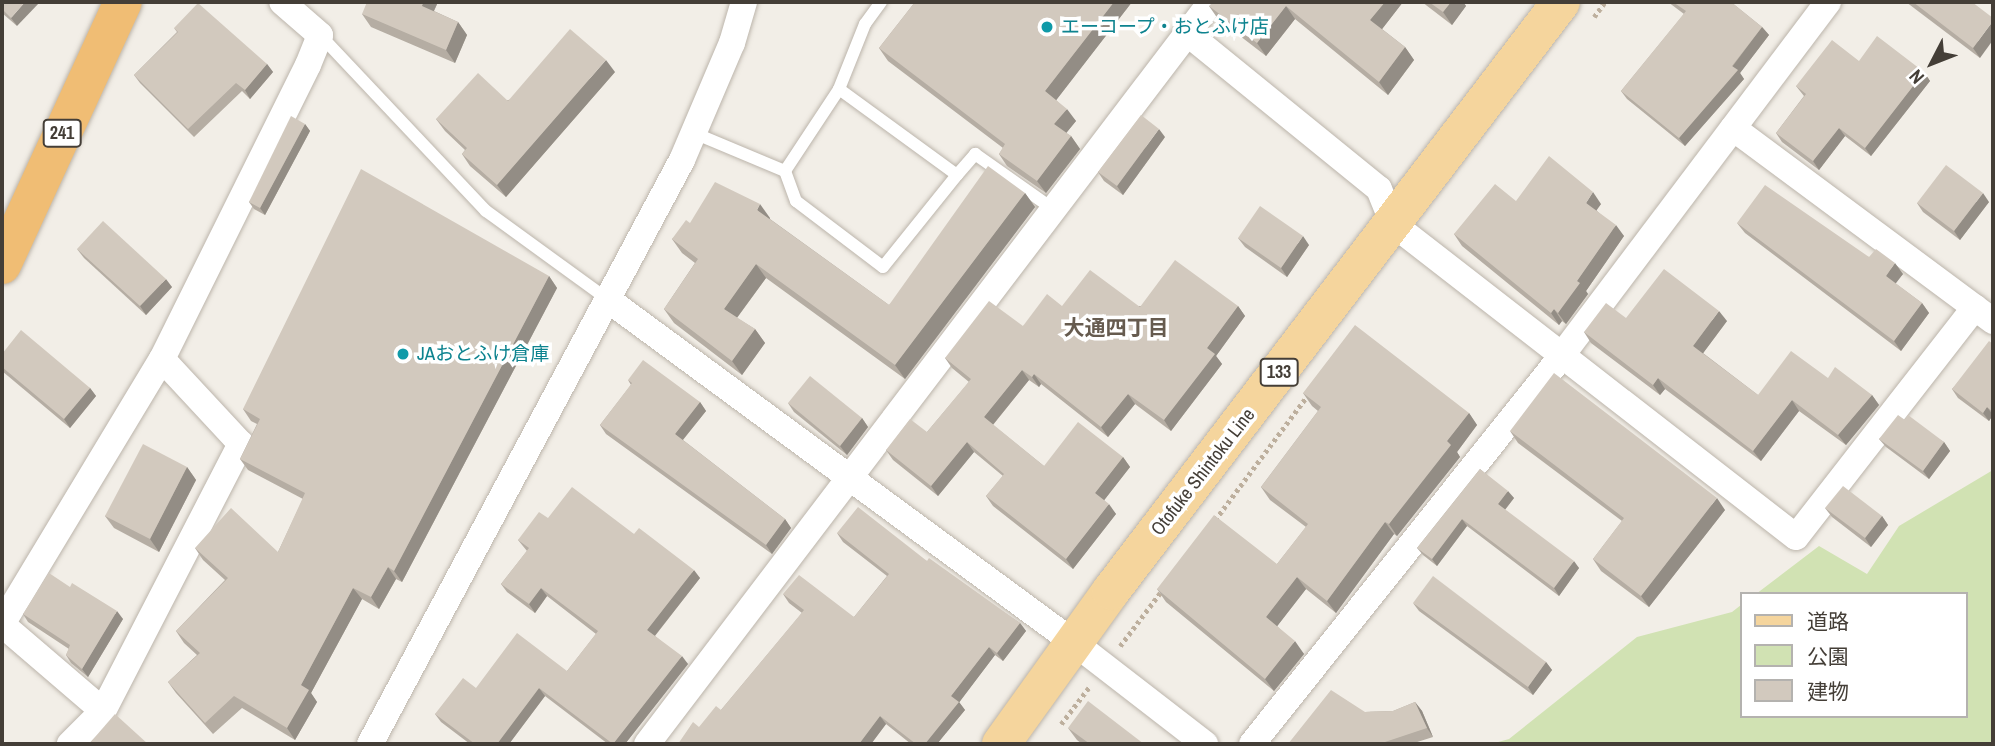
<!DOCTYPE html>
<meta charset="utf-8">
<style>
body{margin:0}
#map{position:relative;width:1995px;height:746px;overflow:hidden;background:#f2eee7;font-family:"Archivo Narrow","Noto Sans JP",sans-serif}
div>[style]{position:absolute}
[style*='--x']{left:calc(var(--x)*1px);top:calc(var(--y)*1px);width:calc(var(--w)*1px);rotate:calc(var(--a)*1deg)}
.green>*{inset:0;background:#d1e2b3}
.path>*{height:4.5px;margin-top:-2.25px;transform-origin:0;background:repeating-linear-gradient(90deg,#bdaf9d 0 3.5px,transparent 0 7px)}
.roads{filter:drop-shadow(0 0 2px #bcb5ab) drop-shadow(0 0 2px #bcb5ab)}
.lane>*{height:12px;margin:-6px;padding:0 6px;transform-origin:6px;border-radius:6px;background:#fff}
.street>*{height:26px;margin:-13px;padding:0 13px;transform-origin:13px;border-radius:13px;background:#fff}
.primary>*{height:38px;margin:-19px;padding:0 19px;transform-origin:19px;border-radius:19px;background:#f5d59d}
.highway>*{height:38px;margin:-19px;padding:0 19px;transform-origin:19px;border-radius:19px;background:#f0bd74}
.wall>*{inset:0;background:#b5ada3}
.shaded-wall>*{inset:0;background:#938d85}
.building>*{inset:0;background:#d2c9be}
.dots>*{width:19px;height:19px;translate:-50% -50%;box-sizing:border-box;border:4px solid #fff;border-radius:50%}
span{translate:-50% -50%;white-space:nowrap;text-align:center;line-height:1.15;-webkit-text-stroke:7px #fff;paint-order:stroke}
.shield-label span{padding:2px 5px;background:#fff;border:2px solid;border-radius:5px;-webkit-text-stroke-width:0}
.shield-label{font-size:18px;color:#443e37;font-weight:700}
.culture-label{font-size:19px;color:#0d838f}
.left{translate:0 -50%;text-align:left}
.street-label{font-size:19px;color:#443e37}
.neighbourhood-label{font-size:21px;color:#665b4f;font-weight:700}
.frame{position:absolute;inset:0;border:4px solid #443e37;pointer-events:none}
.legend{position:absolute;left:1740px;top:592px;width:228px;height:126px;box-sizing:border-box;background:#fff;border:2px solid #b4b2af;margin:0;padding:9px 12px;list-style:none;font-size:21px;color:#443e37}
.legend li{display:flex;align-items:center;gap:14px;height:35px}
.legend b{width:35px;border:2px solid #b4b2af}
.north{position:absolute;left:1897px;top:28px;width:70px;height:70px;-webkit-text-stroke:5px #fff;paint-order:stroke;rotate:228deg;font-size:19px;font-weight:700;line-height:28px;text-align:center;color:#443e37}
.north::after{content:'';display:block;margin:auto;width:24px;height:32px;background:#443e37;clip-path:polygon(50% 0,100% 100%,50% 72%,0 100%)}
</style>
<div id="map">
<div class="green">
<div style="clip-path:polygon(1993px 470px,1993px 744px,1491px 744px,1509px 739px,1637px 637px,1732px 612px,1741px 605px,1741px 716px,1965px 716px,1965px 594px,1756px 594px,1819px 546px,1867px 574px,1899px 526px)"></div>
</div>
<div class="path">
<div style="--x:1594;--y:17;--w:19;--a:-54"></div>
<div style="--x:1215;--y:520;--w:156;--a:-53.4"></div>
<div style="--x:1120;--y:646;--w:71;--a:-53"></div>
<div style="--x:1061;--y:724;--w:48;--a:-52.7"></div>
</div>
<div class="roads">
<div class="lane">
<div style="--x:320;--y:35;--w:242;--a:46.7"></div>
<div style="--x:486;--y:211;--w:150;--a:36"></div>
<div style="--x:694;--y:133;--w:99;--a:22.7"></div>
<div style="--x:785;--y:171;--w:98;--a:-56.6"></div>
<div style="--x:839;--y:89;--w:70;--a:-68.2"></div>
<div style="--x:865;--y:24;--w:27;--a:-54"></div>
<div style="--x:785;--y:171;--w:32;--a:70"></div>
<div style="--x:796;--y:201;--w:109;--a:37.2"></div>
<div style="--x:883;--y:267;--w:118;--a:-51.2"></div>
<div style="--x:957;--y:175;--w:146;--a:-143.9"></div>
<div style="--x:957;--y:175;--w:28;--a:-49"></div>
<div style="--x:975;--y:154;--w:95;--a:35.2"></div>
</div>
<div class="street">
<div style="--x:1187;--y:33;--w:247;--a:39.1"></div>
<div style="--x:1379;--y:189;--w:38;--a:68"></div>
<div style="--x:1393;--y:224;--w:510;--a:37.84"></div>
<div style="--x:1796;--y:537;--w:291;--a:-52.1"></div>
<div style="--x:1733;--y:128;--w:324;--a:36.6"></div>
<div style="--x:607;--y:299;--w:584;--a:36.36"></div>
<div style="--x:1077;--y:645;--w:162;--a:37.7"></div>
<div style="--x:2;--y:624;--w:310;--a:-58.9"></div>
<div style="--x:162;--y:359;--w:328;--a:-63.6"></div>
<div style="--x:308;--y:65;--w:32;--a:-68"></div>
<div style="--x:320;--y:35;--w:50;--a:-139"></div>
<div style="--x:4;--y:626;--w:130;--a:40.6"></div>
<div style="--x:103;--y:711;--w:47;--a:135"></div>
<div style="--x:103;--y:711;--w:301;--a:-62.7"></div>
<div style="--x:241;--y:444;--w:116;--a:-132.9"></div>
<div style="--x:370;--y:744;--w:662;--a:-61.89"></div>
<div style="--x:682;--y:160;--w:127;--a:-66.9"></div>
<div style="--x:732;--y:43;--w:43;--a:-73.7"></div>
<div style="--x:647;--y:744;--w:932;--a:-52.76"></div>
<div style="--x:1252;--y:744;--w:497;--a:-51.4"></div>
<div style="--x:1562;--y:355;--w:442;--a:-53"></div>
</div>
<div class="primary">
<div style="--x:1001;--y:744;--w:188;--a:-54.3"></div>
<div style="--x:1111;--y:591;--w:741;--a:-52.62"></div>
</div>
<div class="highway">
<div style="--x:2;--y:265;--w:289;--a:-65.3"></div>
</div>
</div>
<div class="wall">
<div style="clip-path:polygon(2px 2px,17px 26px,2px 13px)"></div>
<div style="clip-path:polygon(438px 2px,434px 11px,458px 22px,467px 35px,455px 63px,371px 27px,362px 14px)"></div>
<div style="clip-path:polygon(915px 2px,1132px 2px,1056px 100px,1076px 121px,1066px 133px,1071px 136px,1080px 149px,1046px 193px,1007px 166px,999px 154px,1003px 148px,888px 61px,879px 48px)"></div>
<div style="clip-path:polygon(1403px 2px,1382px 29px,1405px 47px,1414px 60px,1388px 95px,1295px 19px,1266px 56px,1218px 19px,1209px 6px)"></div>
<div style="clip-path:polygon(1422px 2px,1463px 2px,1466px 6px,1452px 25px)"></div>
<div style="clip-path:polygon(1668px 2px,1731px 2px,1762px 27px,1769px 35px,1740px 73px,1744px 79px,1685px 146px,1627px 99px,1621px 91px,1684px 14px)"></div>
<div style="clip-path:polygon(1906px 2px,1972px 2px,1980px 58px)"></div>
<div style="clip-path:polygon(174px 28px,267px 64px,273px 72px,250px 99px,242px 91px,194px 137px,140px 83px,134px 75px,177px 32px)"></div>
<div style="clip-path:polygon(1859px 61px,1924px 72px,1930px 81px,1871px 156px,1845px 136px,1819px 170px,1782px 142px,1776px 133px,1804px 96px,1796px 86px)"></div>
<div style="clip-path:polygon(615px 72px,506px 197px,470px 166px,462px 154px,465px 150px,445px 131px,436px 119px)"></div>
<div style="clip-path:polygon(305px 124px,310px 131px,265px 215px,254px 209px,249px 202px)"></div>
<div style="clip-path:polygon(1165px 137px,1123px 195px,1104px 181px,1098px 172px)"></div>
<div style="clip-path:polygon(1025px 193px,1035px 207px,905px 379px,766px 278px,737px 318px,755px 329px,765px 343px,742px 375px,674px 323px,664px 309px,695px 263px,682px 253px,672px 239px,690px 223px,770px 218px,770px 219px,889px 305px)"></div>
<div style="clip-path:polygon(1516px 201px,1601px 204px,1596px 210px,1624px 236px,1586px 291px,1588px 294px,1566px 324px,1562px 321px,1559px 325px,1462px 246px,1454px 234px)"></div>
<div style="clip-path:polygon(1989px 202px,1960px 240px,1923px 212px,1917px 203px)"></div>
<div style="clip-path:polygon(1737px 223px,1869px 257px,1903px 274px,1895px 283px,1922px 303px,1929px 313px,1901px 351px,1745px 233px)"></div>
<div style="clip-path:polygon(1238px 238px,1309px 245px,1287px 277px,1245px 247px)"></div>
<div style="clip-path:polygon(77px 249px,172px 287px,146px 315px,84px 258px)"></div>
<div style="clip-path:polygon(549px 276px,557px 288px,402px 582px,396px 579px,379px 609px,362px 599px,311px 693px,317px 702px,295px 740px,242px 708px,213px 734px,176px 693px,168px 682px,197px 655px,184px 643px,176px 631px,225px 580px,203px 560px,195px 548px,278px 552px,303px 499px,248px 470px,240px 459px,257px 424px,251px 421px,243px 409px)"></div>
<div style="clip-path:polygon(1062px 306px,1238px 306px,1245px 316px,1216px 356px,1222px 364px,1171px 431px,1135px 404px,1108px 437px,1041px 384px,1039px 387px,1029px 380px,993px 425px,1044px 466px,1123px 457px,1130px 467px,1104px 500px,1116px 514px,1073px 569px,993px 506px,986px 496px,1003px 476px,974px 452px,938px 496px,893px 460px,886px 450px,927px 432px,969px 382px,952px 368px,945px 358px,1023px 326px)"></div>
<div style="clip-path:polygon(1626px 318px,1727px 321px,1703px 353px,1758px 395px,1828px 378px,1872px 395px,1879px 405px,1846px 445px,1799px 411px,1761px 461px,1665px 389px,1660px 395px,1591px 343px,1584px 332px)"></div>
<div style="clip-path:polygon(1993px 344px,1993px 415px,1989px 421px,1958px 398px,1952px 389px)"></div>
<div style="clip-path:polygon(2px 354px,90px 388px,96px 396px,70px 428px,2px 371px)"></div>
<div style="clip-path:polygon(628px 380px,700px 402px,706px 411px,683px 440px,785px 519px,791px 528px,772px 554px,606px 434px,600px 425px,631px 385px)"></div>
<div style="clip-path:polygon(1303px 393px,1469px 413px,1477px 425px,1457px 452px,1460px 457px,1397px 536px,1394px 534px,1336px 613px,1306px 589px,1277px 626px,1304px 654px,1274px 691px,1166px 602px,1157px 589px,1277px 564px,1306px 527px,1270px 500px,1261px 487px,1318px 411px,1312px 406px)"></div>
<div style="clip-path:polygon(788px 403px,862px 418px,868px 427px,847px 455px,794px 412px)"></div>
<div style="clip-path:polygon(1905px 420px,1944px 442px,1950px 451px,1929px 479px,1886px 447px,1879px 439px)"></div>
<div style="clip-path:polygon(1510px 431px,1725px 510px,1649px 607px,1601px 571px,1593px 559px,1622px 521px,1518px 443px)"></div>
<div style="clip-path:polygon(187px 467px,196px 480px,159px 552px,114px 528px,105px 516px)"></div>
<div style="clip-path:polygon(1480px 469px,1514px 498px,1505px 510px,1579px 568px,1559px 596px,1467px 526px,1437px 566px,1423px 555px,1417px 548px)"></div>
<div style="clip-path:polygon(1825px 508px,1882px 516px,1888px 525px,1871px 547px,1832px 517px)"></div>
<div style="clip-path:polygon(548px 518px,634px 534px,700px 578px,655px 636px,688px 664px,625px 744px,608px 744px,545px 696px,509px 744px,470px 744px,441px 722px,435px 714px,476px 688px,567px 671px,596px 634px,547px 596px,535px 613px,507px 592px,501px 584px,527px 551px,518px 540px)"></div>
<div style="clip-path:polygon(837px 533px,927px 561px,1020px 623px,1026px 631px,1003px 661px,995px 655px,959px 702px,965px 710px,937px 744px,911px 744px,886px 724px,871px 744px,678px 744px,721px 710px,802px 613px,789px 603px,783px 594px,854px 617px,887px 576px,843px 542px)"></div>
<div style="clip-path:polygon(70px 587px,123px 619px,88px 677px,71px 663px,66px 655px,69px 649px,28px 622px,23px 614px)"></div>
<div style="clip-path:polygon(1413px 603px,1546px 662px,1552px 670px,1533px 695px,1419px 611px)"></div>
<div style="clip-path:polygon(1415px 702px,1422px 711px,1433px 737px,1411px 744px,1288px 744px,1365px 712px,1393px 711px)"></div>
<div style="clip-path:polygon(1068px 728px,1144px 744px,1082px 744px,1077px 740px)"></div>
</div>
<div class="shaded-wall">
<div style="clip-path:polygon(25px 2px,40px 2px,17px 26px,11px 18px)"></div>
<div style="clip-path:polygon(423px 2px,438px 2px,430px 19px,422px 6px)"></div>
<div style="clip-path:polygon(1114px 2px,1132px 2px,1054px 103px,1045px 91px)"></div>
<div style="clip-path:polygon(1385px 2px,1403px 2px,1379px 33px,1370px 20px)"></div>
<div style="clip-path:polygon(1451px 2px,1463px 2px,1466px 6px,1452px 25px,1443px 12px)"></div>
<div style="clip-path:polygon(1286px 6px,1295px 19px,1266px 56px,1257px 43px)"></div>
<div style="clip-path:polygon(1993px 21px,1993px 40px,1980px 58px,1973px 48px)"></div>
<div style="clip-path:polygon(458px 22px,467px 35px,455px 63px,446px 50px)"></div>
<div style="clip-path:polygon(1762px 27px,1769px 35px,1740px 73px,1744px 79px,1685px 146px,1679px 138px)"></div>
<div style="clip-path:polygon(1405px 47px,1414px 60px,1388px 95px,1379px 82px)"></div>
<div style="clip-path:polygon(606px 60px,615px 72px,506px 197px,497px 185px)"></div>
<div style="clip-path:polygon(267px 64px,273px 72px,250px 99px,245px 90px)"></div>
<div style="clip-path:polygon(1924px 72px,1930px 81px,1871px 156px,1865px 148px)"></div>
<div style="clip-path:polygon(1067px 109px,1076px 121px,1063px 137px,1054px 124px)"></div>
<div style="clip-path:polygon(305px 124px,310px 131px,265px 215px,260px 208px)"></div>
<div style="clip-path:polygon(1839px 128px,1845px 136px,1819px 170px,1813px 161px)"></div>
<div style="clip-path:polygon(1159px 129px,1165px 137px,1123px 195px,1117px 186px)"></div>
<div style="clip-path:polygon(1071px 136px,1080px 149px,1046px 193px,1037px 181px)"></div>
<div style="clip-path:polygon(1593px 192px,1601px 204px,1594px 214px,1586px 203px)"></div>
<div style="clip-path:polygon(1025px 193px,1035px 207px,905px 379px,895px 365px)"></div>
<div style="clip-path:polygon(1983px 193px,1989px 202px,1960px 240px,1954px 231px)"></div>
<div style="clip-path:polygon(760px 204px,770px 218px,767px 224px,757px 210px)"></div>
<div style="clip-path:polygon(1616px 225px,1624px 236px,1586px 291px,1588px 294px,1566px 324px,1558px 313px,1577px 281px)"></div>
<div style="clip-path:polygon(1303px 236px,1309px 245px,1287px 277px,1281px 268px)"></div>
<div style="clip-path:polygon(1895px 263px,1903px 274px,1893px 287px,1886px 276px)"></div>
<div style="clip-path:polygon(756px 264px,766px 278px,733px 323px,724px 309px)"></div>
<div style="clip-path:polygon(549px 276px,557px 288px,402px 582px,394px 571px)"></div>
<div style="clip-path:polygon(166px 279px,172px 287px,146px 315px,140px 306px)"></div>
<div style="clip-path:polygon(1922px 303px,1929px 313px,1901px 351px,1894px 341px)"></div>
<div style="clip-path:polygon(1238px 306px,1245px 316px,1216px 356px,1222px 364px,1171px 431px,1164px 420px,1207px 348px)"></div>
<div style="clip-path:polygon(1554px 309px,1562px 321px,1559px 325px,1551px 313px)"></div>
<div style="clip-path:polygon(1719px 311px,1727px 321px,1701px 356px,1693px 346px)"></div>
<div style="clip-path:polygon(755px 329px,765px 343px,742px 375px,732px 361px)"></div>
<div style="clip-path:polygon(1022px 370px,1029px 380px,991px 427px,984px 417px)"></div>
<div style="clip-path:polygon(1034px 374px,1041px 384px,1039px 387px,1032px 377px)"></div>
<div style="clip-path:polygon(1658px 378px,1665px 389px,1660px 395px,1653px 385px)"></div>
<div style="clip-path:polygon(90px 388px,96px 396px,70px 428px,64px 419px)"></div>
<div style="clip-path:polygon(1128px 394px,1135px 404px,1108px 437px,1101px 427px)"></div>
<div style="clip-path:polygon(1872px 395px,1879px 405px,1846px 445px,1838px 435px)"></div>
<div style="clip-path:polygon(1792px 400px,1799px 411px,1761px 461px,1753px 451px)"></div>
<div style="clip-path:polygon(700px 402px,706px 411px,681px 442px,675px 434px)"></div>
<div style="clip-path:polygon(1987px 407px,1993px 415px,1989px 421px,1983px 413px)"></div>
<div style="clip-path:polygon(1469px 413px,1477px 425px,1457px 452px,1460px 457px,1397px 536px,1389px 524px,1447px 441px)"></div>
<div style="clip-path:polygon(862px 418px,868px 427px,847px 455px,840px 446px)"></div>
<div style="clip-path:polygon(967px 442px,974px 452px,938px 496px,931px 486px)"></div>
<div style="clip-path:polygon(1944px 442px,1950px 451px,1929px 479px,1923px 471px)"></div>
<div style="clip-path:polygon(1123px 457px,1130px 467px,1102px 503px,1095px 493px)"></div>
<div style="clip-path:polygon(187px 467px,196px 480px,159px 552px,150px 539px)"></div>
<div style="clip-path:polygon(1508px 491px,1514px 498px,1503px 512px,1498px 504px)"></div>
<div style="clip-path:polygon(1717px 498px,1725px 510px,1649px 607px,1641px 596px)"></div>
<div style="clip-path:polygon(1109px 504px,1116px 514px,1073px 569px,1066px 559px)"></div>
<div style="clip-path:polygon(1882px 516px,1888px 525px,1871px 547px,1865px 538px)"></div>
<div style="clip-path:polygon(785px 519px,791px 528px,772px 554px,766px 545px)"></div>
<div style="clip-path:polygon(1462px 519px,1467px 526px,1437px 566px,1432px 559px)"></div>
<div style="clip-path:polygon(1385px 522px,1394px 534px,1336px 613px,1327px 601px)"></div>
<div style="clip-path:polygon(1574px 561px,1579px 568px,1559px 596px,1554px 588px)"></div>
<div style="clip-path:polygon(388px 567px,396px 579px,379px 609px,371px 597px)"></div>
<div style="clip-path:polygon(694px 570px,700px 578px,653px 638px,647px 630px)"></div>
<div style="clip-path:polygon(1297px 577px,1306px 589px,1275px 629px,1266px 617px)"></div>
<div style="clip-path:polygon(353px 588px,362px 599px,311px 693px,317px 702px,295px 740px,287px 728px,301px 685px)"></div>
<div style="clip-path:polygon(541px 588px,547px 596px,535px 613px,529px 604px)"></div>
<div style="clip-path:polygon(117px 611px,123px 619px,88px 677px,82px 669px)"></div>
<div style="clip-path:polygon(1020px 623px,1026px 631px,1003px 661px,997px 653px)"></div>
<div style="clip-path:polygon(1295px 641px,1304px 654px,1274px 691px,1265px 679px)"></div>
<div style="clip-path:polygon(989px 647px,995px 655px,958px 704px,959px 702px,965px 710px,937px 744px,925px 744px,951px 696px)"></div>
<div style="clip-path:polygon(682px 656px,688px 664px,625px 744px,613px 744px)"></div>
<div style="clip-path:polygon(1546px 662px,1552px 670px,1533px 695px,1528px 687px)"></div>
<div style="clip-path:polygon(539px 688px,545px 696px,509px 744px,497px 744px)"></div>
<div style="clip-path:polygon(1415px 702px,1422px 711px,1433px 737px,1427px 728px)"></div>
<div style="clip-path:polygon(880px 716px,886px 724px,871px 744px,859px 744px)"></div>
</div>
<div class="building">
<div style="clip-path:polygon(2px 2px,25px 2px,11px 18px,2px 9px)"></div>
<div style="clip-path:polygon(367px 2px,423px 2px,422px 6px,458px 22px,446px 50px,362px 14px)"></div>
<div style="clip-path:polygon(915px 2px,1114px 2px,1045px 91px,1067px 109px,1054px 124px,1071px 136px,1037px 181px,999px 154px,1005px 144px,879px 48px)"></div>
<div style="clip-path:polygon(1213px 2px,1385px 2px,1370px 20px,1405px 47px,1379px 82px,1286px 6px,1257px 43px,1209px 6px)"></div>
<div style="clip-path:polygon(1429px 2px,1451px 2px,1443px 12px)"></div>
<div style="clip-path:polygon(1673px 2px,1731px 2px,1762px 27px,1732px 66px,1738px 70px,1679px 138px,1621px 91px,1686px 11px)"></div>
<div style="clip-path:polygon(1913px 2px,1972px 2px,1993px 18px,1993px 21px,1973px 48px)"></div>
<div style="clip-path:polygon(198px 3px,267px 64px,245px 90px,236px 83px,188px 129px,134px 75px,178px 32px,174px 28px)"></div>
<div style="clip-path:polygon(570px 29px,606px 60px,497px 185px,462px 154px,467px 148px,436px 119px,478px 73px,508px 101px)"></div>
<div style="clip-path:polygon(1877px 36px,1924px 72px,1865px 148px,1839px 128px,1813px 161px,1776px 133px,1806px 94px,1796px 86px,1832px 40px,1859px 61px)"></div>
<div style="clip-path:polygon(1141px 115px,1159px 129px,1117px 186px,1098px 172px)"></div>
<div style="clip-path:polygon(291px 116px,305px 124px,260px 208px,249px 202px)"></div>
<div style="clip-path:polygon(1549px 156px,1593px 192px,1586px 203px,1616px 225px,1577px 281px,1580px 283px,1558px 313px,1554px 309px,1551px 313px,1454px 234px,1495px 184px,1516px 201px)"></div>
<div style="clip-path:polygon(1946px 165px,1983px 193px,1954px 231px,1917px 203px)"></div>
<div style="clip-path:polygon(988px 166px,1025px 193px,895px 365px,756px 264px,724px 309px,755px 329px,732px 361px,664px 309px,698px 259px,672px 239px,686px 220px,690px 223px,715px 182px,760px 204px,757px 210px,889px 305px)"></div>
<div style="clip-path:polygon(361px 169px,549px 276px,394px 571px,388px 567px,371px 597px,353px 588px,301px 685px,309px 690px,287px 728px,234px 696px,205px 723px,168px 682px,200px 653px,176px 631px,228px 578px,195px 548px,231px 508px,278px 552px,305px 493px,240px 459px,260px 419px,243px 409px)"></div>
<div style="clip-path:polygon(1765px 185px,1869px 257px,1876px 249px,1895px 263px,1886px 276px,1922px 303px,1894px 341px,1737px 223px)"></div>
<div style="clip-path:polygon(1260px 206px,1303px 236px,1281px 268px,1238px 238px)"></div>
<div style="clip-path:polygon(103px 221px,166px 279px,140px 306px,77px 249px)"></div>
<div style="clip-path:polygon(1175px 260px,1238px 306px,1207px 348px,1215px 354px,1164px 420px,1128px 394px,1101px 427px,1034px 374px,1032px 377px,1022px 370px,984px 417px,1044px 466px,1078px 422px,1123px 457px,1095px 493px,1109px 504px,1066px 559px,986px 496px,1004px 474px,967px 442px,931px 486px,886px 450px,910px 419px,927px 432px,971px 379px,945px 358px,989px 301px,1023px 326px,1047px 294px,1062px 306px,1090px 270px,1140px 307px)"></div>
<div style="clip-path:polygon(1664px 269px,1719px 311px,1693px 346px,1758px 395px,1791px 351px,1828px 378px,1835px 367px,1872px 395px,1838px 435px,1792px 400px,1753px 451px,1658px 378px,1653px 385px,1584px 332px,1606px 303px,1626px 318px)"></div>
<div style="clip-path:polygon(1355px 325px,1469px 413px,1447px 441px,1451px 445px,1389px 524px,1385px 522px,1327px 601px,1297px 577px,1266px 617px,1295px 641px,1265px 679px,1157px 589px,1214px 515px,1277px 564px,1308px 524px,1261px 487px,1321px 407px,1303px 393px)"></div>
<div style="clip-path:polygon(21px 330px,90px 388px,64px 419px,2px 367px,2px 354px)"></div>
<div style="clip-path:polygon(1989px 341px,1993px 344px,1993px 412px,1987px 407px,1983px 413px,1952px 389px)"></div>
<div style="clip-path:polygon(643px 360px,700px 402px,675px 434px,785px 519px,766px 545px,600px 425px,632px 383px,628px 380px)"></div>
<div style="clip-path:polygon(1554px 373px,1717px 498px,1641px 596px,1593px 559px,1624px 518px,1510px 431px)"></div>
<div style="clip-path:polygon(810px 376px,862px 418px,840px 446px,788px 403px)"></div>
<div style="clip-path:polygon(1898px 415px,1905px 420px,1908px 415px,1944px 442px,1923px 471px,1879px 439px)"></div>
<div style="clip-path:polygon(143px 444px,187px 467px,150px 539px,105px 516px)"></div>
<div style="clip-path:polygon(1480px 469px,1508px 491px,1498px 504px,1574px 561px,1554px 588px,1462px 519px,1432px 559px,1417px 548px)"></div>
<div style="clip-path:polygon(1843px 486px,1882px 516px,1865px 538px,1825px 508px)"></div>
<div style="clip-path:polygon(572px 487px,634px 534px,639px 528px,694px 570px,647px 630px,682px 656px,613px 744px,539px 688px,497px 744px,475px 744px,435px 714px,463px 678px,476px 688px,517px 633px,567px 671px,598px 631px,541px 588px,529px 604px,501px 584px,529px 548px,518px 540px,539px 512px,548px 518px)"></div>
<div style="clip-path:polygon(858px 507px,927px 561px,929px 558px,1020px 623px,997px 653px,989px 647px,951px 696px,959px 702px,925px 744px,916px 744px,880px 716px,859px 744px,678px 744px,693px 722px,699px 727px,716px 706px,721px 710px,804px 610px,783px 594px,799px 575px,854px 617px,889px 574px,837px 533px)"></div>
<div style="clip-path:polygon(49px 573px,70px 587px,72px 583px,117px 611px,82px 669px,66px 655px,70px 645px,23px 614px)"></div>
<div style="clip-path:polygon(1433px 576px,1546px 662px,1528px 687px,1413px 603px)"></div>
<div style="clip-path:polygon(1331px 690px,1365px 712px,1393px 711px,1415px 702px,1427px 728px,1379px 744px,1338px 742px,1336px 744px,1288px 744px)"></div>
<div style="clip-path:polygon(1088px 701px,1144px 744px,1090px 744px,1068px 728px)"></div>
<div style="clip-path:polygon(115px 714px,148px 744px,89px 744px)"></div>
</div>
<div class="dots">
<div style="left:1047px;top:27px;background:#0f9aa8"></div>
<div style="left:403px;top:354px;background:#0f9aa8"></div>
</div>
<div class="shield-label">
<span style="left:62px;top:133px">241</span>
<span style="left:1279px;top:372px">133</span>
</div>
<div class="culture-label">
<span class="left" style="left:1061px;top:27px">エーコープ・おとふけ店</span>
<span class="left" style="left:417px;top:354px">JAおとふけ倉庫</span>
</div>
<div class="street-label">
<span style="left:1203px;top:472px;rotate:-52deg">Otofuke Shintoku Line</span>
</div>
<div class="neighbourhood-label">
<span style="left:1116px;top:328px">大通四丁目</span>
</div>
<div class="frame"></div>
<ul class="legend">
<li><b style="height:9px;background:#f5d59d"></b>道路</li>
<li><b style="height:19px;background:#d1e2b3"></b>公園</li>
<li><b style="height:19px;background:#d2c9be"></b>建物</li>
</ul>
<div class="north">N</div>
</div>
